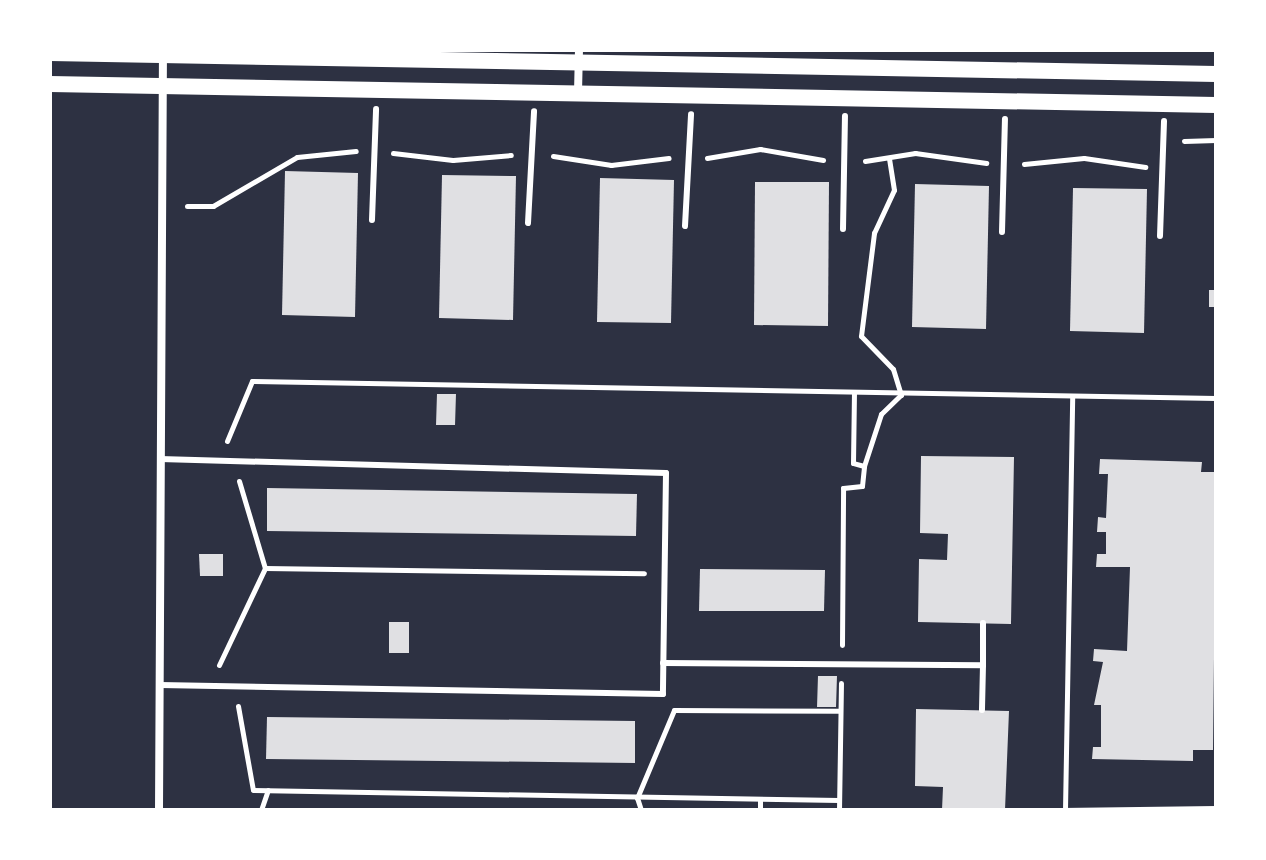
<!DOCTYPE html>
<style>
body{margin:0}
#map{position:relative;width:1266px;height:860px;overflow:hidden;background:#2d3142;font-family:"Roboto Condensed",sans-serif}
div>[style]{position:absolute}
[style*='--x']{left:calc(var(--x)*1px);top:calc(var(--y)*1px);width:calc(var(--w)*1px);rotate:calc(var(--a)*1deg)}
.building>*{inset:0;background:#e0e0e3}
.path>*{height:5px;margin:-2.5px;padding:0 2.5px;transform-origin:2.5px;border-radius:2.5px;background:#fff}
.service>*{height:6px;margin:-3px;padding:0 3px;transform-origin:3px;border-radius:3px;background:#fff}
.minor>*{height:8px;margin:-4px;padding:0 4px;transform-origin:4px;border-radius:4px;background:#fff}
.secondary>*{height:16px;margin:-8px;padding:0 8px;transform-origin:8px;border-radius:8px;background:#fff}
span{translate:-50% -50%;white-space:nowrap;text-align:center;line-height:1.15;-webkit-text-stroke:8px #fff;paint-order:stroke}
.frame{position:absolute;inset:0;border:52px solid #fff;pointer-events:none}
</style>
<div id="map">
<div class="building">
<div style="clip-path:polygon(285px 171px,358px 173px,355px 317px,282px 315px)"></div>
<div style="clip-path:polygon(442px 175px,516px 176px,513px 320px,439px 318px)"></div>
<div style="clip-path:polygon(600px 178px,674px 180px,671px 323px,597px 322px)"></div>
<div style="clip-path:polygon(755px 182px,829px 182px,828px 326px,754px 325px)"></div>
<div style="clip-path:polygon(915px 184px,989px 186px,986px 329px,912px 327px)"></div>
<div style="clip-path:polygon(1073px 188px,1147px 189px,1144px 333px,1070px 331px)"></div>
<div style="clip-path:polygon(1209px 290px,1216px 290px,1216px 307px,1209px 307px)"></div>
<div style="clip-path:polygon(437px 394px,456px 394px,455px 425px,436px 425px)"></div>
<div style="clip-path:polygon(921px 456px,1014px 457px,1011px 624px,918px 622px,919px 559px,947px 560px,948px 534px,920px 533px)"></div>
<div style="clip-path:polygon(1100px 459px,1202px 462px,1201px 472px,1216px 472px,1213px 750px,1193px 750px,1193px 761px,1092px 759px,1093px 747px,1101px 747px,1101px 705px,1094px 705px,1103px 662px,1093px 661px,1094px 649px,1127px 651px,1130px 567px,1096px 567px,1097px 554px,1106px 554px,1106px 532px,1097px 532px,1098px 517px,1106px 518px,1108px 474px,1099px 474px)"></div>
<div style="clip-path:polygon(267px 488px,637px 494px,636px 536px,267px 531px)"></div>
<div style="clip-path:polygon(199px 554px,223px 554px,223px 576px,200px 576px)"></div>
<div style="clip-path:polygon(700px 569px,825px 570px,824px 611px,699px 611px)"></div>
<div style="clip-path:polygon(389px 622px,409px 622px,409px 653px,389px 653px)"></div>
<div style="clip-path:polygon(818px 676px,837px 676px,836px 707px,817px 707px)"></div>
<div style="clip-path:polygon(916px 709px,1009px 711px,1005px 810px,942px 810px,943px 787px,915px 786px)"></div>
<div style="clip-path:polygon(267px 717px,635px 721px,635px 763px,266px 759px)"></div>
</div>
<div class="path">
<div style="--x:1184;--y:141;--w:32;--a:-2"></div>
<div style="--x:393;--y:153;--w:60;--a:6.7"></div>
<div style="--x:453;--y:160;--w:58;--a:-4.9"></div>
<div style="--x:553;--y:156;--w:59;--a:8.8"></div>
<div style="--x:611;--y:165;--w:58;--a:-6.9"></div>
<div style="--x:707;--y:158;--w:54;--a:-9.6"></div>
<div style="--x:760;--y:149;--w:64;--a:9.9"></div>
<div style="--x:865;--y:161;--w:51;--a:-9.1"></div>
<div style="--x:915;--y:153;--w:72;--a:8"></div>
<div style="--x:1024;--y:164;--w:60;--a:-5.7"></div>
<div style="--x:1084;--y:158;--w:62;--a:8.4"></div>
<div style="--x:187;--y:206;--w:26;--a:0"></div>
<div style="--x:213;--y:206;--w:97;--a:-30.3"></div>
<div style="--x:297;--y:157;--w:59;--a:-5.8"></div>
<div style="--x:227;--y:441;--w:65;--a:-67.4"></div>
<div style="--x:252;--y:381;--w:964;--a:1.01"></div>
<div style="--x:864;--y:466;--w:55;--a:-71.9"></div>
<div style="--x:881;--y:414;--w:28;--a:-44"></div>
<div style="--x:901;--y:395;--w:27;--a:-107"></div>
<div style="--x:893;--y:369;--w:46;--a:-134.1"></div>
<div style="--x:861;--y:336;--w:104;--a:-82.8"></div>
<div style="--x:874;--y:233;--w:47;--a:-65.1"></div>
<div style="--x:894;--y:190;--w:32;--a:-99"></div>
<div style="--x:239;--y:481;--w:91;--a:73.4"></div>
<div style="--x:265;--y:568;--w:379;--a:0.8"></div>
<div style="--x:842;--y:645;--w:157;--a:-89.6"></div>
<div style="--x:843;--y:488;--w:19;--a:-6"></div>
<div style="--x:862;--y:486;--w:20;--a:-84"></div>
<div style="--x:864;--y:466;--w:11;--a:-165"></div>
<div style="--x:853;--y:463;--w:70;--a:-89.2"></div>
<div style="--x:219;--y:665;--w:107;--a:-64.6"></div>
<div style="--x:238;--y:706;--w:85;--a:79.9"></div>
<div style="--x:253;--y:790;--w:586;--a:0.98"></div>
<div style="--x:261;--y:810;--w:21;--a:-71"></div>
<div style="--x:641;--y:810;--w:13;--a:-108"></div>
<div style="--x:637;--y:798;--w:95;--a:-67.2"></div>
<div style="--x:674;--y:710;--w:166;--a:0.3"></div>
<div style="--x:760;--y:810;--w:11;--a:-90"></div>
<div style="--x:839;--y:810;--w:127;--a:-89.1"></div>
<div style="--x:1061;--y:810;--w:155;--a:-0.7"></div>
<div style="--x:1065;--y:810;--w:414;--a:-89"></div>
</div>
<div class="service">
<div style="--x:372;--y:220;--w:111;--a:-87.9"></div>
<div style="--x:528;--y:223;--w:112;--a:-86.9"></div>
<div style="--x:685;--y:226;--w:112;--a:-86.9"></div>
<div style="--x:843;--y:229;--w:113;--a:-89"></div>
<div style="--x:1002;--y:232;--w:113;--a:-88.5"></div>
<div style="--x:1160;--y:236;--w:115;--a:-88"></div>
<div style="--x:160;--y:459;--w:506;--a:1.58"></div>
<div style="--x:666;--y:473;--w:221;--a:90.8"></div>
<div style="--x:663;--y:694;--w:503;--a:-178.97"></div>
<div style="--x:983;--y:623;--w:42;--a:90"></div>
<div style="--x:663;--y:663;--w:320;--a:0.4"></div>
<div style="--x:983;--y:665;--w:45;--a:91.3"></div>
</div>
<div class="minor">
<div style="--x:578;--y:93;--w:43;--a:-88.7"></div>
<div style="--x:159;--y:810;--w:755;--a:-89.7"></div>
</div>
<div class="secondary">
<div style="--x:50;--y:53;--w:1166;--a:1.03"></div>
<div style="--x:50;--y:84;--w:1166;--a:1.03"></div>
</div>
<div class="frame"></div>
</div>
